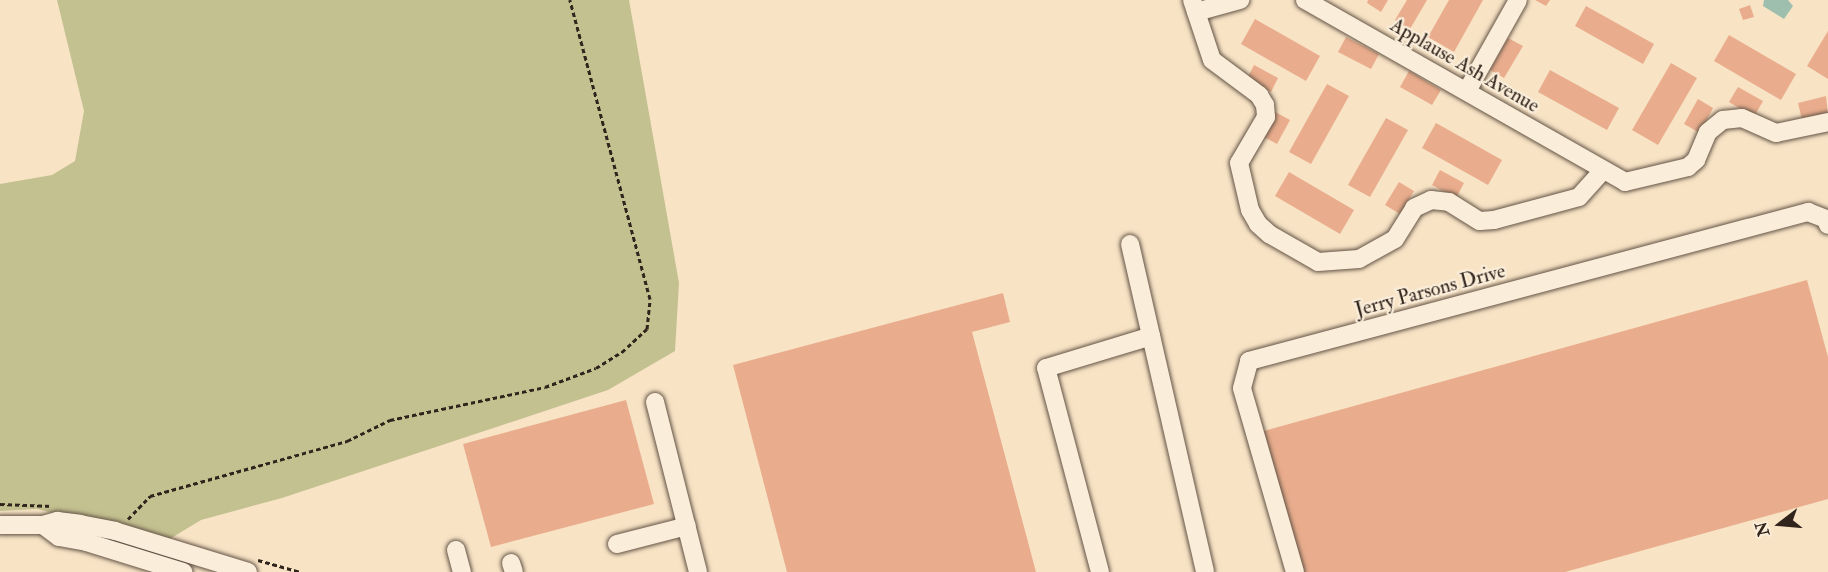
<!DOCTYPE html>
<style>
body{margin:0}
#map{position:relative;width:1828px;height:572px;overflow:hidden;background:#f8e3c5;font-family:"IM FELL Double Pica",serif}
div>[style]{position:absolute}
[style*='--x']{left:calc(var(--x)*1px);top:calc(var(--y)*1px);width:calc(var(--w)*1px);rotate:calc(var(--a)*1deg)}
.green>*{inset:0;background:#c4c190}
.water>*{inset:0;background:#9fbfae}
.building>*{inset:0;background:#e9ad8d}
.path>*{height:3px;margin-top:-1.5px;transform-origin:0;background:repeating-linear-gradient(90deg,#31241c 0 4.5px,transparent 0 7.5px)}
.roads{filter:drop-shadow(0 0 2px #635446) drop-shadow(0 0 2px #635446)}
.minor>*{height:18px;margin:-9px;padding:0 9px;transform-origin:9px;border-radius:9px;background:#faedd9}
span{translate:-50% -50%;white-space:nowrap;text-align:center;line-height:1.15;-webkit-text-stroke:4.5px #faedd9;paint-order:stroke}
.street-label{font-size:20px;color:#31241c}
.north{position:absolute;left:1750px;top:494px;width:60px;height:60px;-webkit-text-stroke:4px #faedd9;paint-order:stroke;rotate:254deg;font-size:16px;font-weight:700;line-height:24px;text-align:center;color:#31241c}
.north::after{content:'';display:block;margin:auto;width:21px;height:27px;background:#31241c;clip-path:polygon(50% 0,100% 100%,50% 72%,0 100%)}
</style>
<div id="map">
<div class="green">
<div style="clip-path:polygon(57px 0,629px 0,679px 283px,675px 351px,608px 390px,282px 498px,201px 520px,168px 540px,37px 509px,0 511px,0 184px,52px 175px,75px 161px,84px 111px)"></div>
</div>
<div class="water">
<div style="clip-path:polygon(1764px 0,1788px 0,1793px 6px,1784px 19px,1763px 6px)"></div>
</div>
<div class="building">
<div style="clip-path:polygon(1368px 0,1388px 0,1381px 12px,1367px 3px)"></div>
<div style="clip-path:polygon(1407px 0,1427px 0,1410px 29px,1395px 20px)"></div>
<div style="clip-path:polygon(1449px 0,1483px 0,1454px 52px,1428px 37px)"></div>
<div style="clip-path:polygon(1535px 0,1550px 0,1546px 6px)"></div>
<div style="clip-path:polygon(1750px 5px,1754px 17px,1743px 20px,1739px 9px)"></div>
<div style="clip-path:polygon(1586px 6px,1654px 44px,1643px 64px,1575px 26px)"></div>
<div style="clip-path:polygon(1255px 19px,1320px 56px,1306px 81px,1241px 44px)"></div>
<div style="clip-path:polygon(1828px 31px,1828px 79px,1807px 66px)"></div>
<div style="clip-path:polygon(1729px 35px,1796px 74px,1781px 100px,1714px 61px)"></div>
<div style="clip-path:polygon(1346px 37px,1379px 54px,1371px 69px,1338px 52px)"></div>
<div style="clip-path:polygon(1508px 38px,1523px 46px,1504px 78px,1490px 70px)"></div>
<div style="clip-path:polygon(1671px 63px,1697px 78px,1658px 145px,1632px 130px)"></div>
<div style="clip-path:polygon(1254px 65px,1278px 78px,1271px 92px,1247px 79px)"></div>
<div style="clip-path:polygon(1550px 70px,1619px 108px,1607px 130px,1538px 92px)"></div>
<div style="clip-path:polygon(1409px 71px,1441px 90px,1432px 105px,1400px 87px)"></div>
<div style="clip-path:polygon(1327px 84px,1349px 96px,1311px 164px,1289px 152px)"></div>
<div style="clip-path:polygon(1738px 87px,1763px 101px,1754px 117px,1729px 102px)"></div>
<div style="clip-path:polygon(1826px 96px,1828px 114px,1802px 120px,1798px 103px)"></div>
<div style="clip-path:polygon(1698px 99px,1713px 108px,1700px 133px,1684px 124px)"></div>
<div style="clip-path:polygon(1275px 112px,1290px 120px,1277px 144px,1262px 136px)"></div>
<div style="clip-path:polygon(1386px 118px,1408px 130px,1370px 197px,1348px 185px)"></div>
<div style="clip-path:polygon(1436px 123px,1502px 160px,1488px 185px,1422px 148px)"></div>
<div style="clip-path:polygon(1440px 170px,1464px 183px,1456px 198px,1432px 185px)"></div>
<div style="clip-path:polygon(1289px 172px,1354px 210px,1340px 234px,1275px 196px)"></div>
<div style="clip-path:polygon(1399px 182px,1414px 191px,1400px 214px,1385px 205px)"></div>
<div style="clip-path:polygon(1807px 280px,1828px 357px,1828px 499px,1565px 572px,1303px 572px,1264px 431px)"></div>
<div style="clip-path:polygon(1003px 293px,1010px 322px,972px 332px,1036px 572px,787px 572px,733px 365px)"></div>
<div style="clip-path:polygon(626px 400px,654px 504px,491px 547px,463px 444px)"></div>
</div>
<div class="path">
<div style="--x:0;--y:504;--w:52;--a:2.2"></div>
<div style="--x:128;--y:519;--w:32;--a:-46"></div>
<div style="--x:150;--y:496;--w:205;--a:-15.6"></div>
<div style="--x:347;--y:441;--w:48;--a:-26"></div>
<div style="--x:390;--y:420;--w:158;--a:-12"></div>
<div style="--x:545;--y:387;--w:54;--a:-20.4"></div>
<div style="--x:596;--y:368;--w:31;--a:-32"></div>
<div style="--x:622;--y:352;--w:34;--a:-43"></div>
<div style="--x:647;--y:329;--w:30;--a:-84"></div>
<div style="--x:650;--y:299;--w:310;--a:-105"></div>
<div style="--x:258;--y:560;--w:44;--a:15.9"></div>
</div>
<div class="roads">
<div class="minor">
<div style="--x:1192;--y:0;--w:63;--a:71.6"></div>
<div style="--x:1212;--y:60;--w:59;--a:36.7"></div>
<div style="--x:1259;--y:95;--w:12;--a:59"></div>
<div style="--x:1265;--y:105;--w:12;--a:85"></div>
<div style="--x:1266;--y:117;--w:53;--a:120.4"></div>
<div style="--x:1239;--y:163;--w:48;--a:76.8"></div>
<div style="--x:1250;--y:210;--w:16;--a:60"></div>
<div style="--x:1258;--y:224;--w:15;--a:42"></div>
<div style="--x:1269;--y:234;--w:56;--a:29.7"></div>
<div style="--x:1318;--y:262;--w:41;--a:-4.2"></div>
<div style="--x:1359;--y:259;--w:41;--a:-29.1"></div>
<div style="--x:1395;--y:239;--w:36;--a:-58"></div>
<div style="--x:1414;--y:208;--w:19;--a:-25"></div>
<div style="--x:1431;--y:200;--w:18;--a:6"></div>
<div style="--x:1449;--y:202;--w:36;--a:32"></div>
<div style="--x:1480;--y:221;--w:14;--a:-4"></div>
<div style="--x:1494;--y:220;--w:88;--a:-15.1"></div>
<div style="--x:1579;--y:197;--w:36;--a:-48"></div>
<div style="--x:1305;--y:0;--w:368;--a:29.6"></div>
<div style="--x:1625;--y:182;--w:65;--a:-13.4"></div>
<div style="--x:1688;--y:167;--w:11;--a:-41"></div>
<div style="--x:1696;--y:160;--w:30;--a:-67"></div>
<div style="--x:1708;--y:132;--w:19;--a:-39"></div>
<div style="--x:1723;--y:120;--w:19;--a:-6"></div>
<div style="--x:1742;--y:118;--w:37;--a:24"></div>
<div style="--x:1776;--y:133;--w:53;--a:-11.9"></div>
<div style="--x:1196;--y:12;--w:46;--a:-15.3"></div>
<div style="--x:1467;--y:91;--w:104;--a:-60.7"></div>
<div style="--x:1130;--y:244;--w:336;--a:77.1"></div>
<div style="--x:655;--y:402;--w:175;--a:75.8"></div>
<div style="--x:0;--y:525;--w:43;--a:0"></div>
<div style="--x:43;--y:525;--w:15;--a:-16"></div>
<div style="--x:57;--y:521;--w:23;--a:7"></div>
<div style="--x:80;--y:524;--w:36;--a:11"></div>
<div style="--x:115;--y:531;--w:139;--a:17.1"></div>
<div style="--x:43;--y:525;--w:20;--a:37"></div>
<div style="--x:59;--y:537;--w:27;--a:10"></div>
<div style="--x:86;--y:542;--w:102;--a:17.2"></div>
<div style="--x:617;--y:544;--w:72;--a:-14.4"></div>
<div style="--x:456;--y:550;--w:23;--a:75"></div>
<div style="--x:511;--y:563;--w:9;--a:72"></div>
<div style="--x:1100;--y:572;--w:211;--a:-104.8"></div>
<div style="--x:1046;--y:368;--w:110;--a:-16.9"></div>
<div style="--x:1295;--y:572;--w:191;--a:-106.1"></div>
<div style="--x:1242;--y:388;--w:28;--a:-75"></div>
<div style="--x:1249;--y:361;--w:579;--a:-14.93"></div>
<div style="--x:1808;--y:212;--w:19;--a:21"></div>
<div style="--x:1826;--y:219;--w:6;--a:72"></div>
</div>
</div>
<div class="street-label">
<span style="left:1465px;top:65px;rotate:30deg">Applause Ash Avenue</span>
<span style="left:1430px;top:290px;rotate:-15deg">Jerry Parsons Drive</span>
</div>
<div class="north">N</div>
</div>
